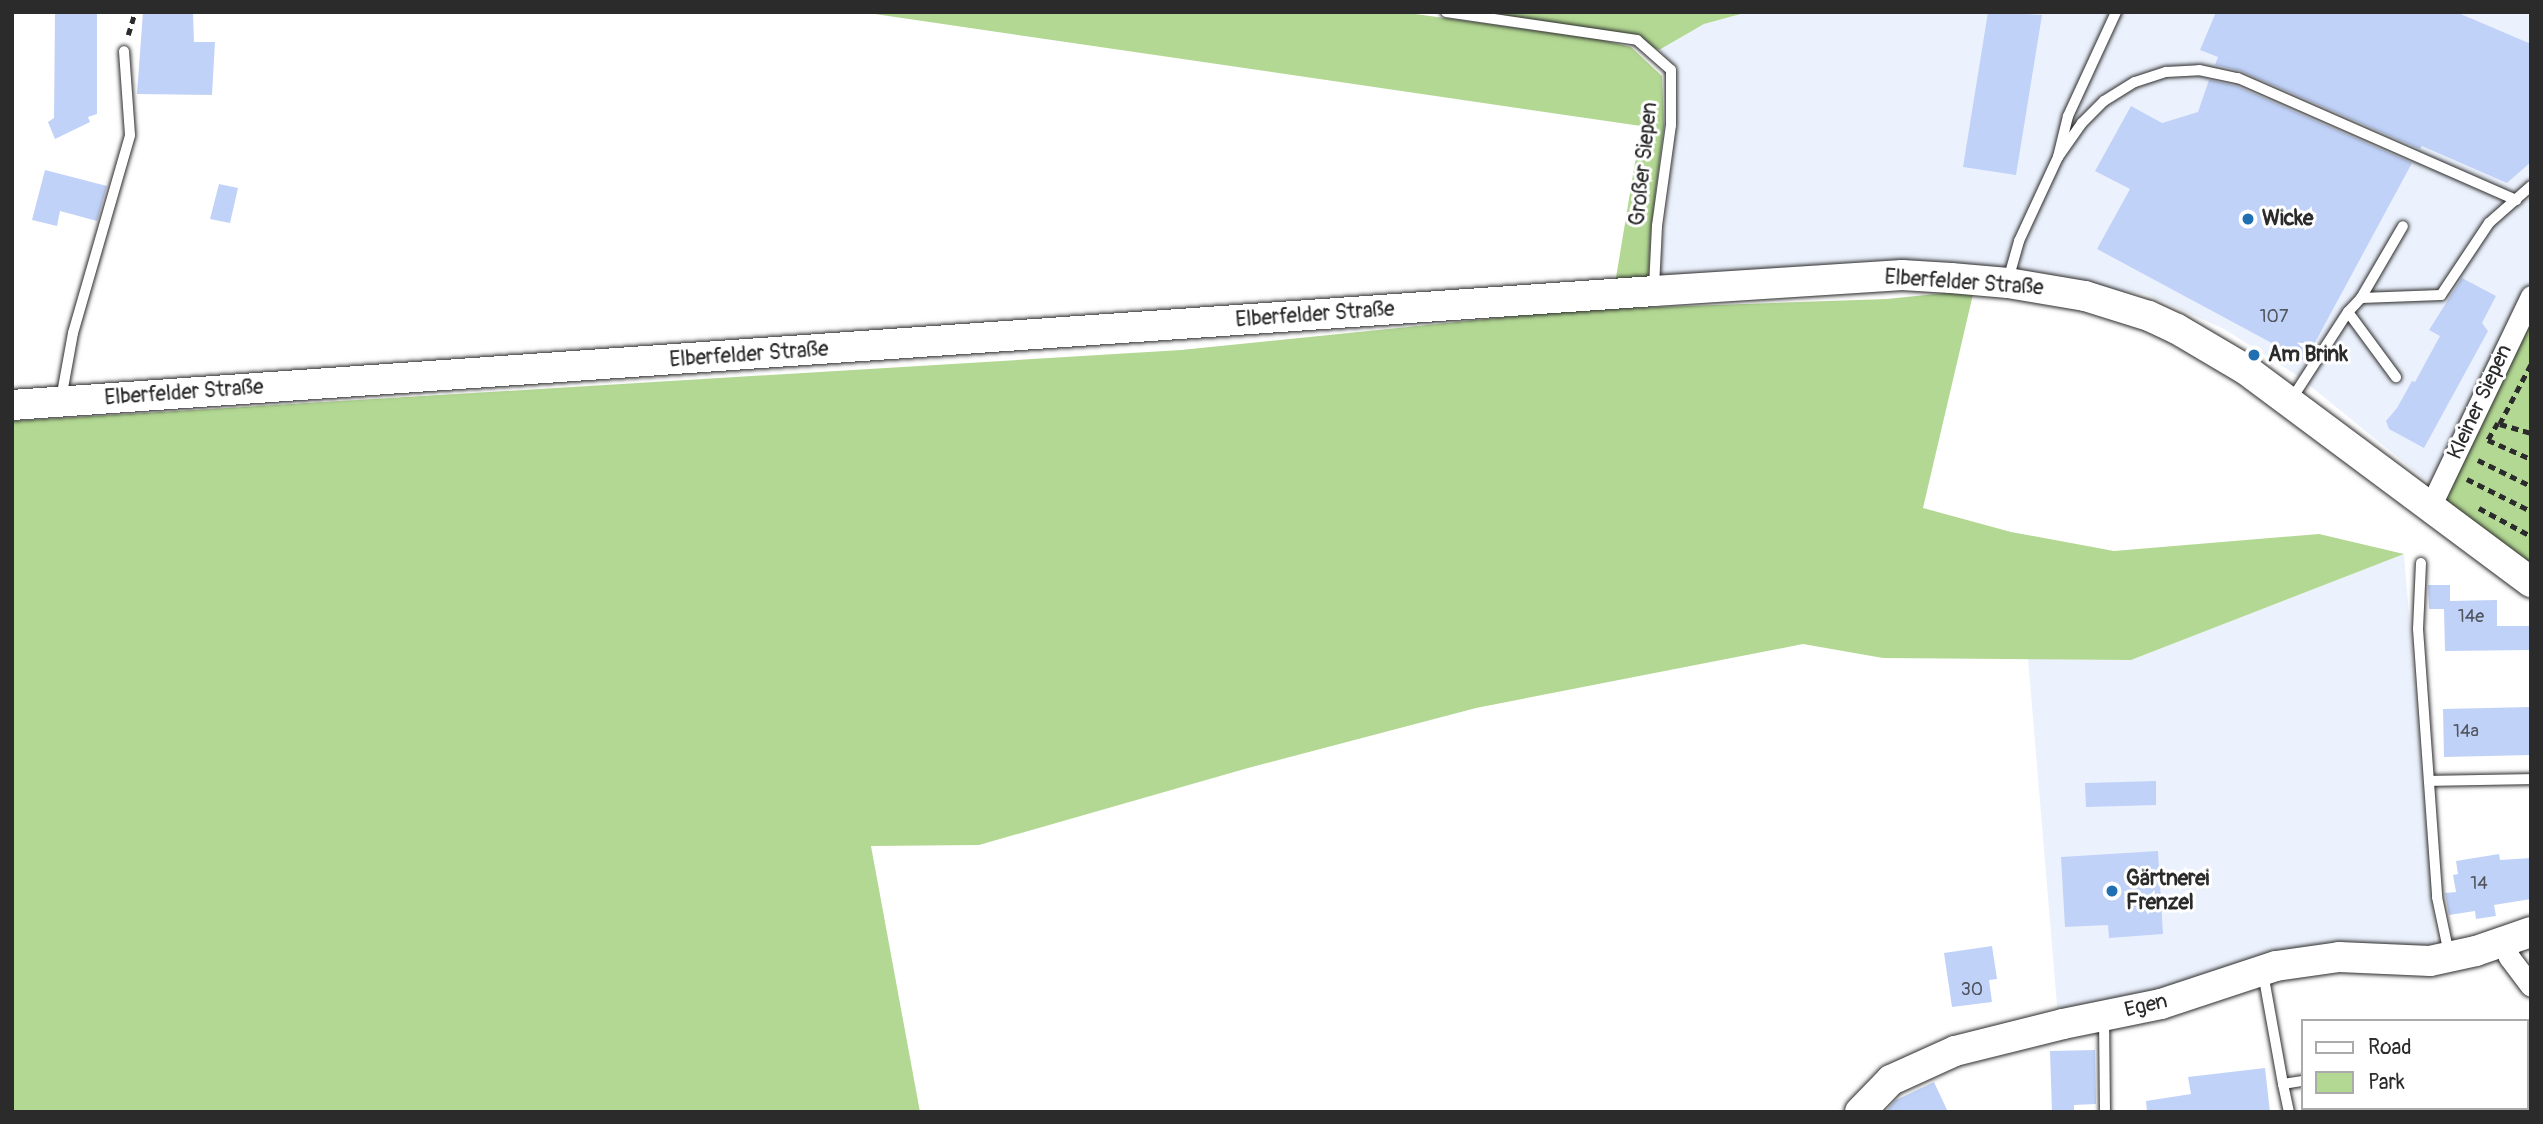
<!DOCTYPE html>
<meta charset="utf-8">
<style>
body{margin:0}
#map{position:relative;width:2543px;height:1124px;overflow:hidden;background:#fff;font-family:Pangolin,sans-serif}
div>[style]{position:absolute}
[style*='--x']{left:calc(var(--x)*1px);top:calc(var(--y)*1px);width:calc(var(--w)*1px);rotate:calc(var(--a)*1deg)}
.built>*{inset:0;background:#ecf2fd}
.green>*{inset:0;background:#b3d893}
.building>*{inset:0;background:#c1d2f8}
.path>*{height:4.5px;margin-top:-2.25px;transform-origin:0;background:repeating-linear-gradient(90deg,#2b2b2b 0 7px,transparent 0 12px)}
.roads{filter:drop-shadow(0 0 2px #2b2b2b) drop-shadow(0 0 2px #2b2b2b)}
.lane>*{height:10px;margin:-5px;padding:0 5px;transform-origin:5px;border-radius:5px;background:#fff}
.street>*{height:21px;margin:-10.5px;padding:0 10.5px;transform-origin:10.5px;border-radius:10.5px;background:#fff}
.secondary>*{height:30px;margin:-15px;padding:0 15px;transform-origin:15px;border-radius:15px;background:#fff}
.dots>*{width:19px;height:19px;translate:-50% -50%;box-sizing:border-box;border:4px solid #fff;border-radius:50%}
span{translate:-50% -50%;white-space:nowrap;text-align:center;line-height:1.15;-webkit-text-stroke:6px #fff;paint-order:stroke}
.number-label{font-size:18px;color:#50555e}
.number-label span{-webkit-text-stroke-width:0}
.street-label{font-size:21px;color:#2b2b2b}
.poi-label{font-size:21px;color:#2b2b2b;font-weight:700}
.left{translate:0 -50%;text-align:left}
.frame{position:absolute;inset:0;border:14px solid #2b2b2b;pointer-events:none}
.legend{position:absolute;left:2301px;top:1019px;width:228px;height:91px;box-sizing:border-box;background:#fff;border:2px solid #aaa;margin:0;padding:9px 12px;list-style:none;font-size:21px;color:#2b2b2b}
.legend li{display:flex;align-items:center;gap:14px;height:35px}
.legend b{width:35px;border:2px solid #aaa}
</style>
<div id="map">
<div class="built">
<div style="clip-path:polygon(1748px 12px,2531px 12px,2531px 287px,2433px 486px,2298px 376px,2224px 329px,2146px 294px,1987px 274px,1657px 287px,1677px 126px,1678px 69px,1659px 50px,1704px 24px)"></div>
<div style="clip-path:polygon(2404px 554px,2436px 948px,2302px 947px,2171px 987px,2058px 1017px,2028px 659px,2131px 660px)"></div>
</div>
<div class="green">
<div style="clip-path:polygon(861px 12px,1401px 12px,1597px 39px,1631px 47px,1662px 76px,1664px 127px,1651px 229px,1648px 286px,1614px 290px,1641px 126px)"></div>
<div style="clip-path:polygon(1480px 12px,1748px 12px,1704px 24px,1659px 50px,1634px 37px)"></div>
<div style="clip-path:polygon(1974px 290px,1923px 508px,2011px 532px,2114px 551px,2319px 534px,2404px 554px,2131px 660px,1883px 658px,1803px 644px,1476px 708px,1248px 768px,979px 845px,871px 846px,920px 1112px,12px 1112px,12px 421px,1181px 350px,1574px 310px,1887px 299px)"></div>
<div style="clip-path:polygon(2531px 315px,2531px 566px,2441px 504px)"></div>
</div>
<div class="building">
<div style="clip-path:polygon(55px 12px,97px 12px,97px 114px,88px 117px,90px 122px,55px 139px,48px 122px,54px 118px)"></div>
<div style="clip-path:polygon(143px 12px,193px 12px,194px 42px,215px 42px,212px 95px,137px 94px)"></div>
<div style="clip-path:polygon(1988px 12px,2042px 15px,2016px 175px,1963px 167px)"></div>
<div style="clip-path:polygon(2216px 12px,2456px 12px,2531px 44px,2531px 162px,2507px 183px,2422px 146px,2420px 149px,2241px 71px,2215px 65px,2218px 57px,2200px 50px)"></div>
<div style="clip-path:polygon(2209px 80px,2236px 86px,2412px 163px,2305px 361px,2097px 249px,2130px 189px,2095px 171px,2131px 106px,2162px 123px,2198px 112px)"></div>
<div style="clip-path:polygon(45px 170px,107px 186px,97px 221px,60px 211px,57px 226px,32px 220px)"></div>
<div style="clip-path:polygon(219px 184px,238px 188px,230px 223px,210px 219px)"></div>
<div style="clip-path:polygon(2462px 278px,2496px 296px,2482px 323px,2488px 331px,2424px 448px,2389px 429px,2386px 421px,2397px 408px,2412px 381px,2415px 382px,2440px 336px,2429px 330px)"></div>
<div style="clip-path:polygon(2428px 585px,2450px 585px,2450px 601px,2497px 600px,2497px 626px,2531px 626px,2531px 650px,2445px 651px,2444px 609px,2429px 609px)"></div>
<div style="clip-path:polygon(2531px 707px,2531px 755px,2444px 757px,2443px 709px)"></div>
<div style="clip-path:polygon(2156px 781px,2156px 805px,2086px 807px,2085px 783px)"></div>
<div style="clip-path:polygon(2158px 851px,2163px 934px,2109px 938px,2108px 925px,2065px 927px,2061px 857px)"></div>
<div style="clip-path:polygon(2499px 854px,2500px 860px,2531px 858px,2531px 899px,2494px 905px,2496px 916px,2476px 919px,2475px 911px,2449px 915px,2445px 893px,2456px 892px,2453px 875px,2458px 874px,2456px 861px)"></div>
<div style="clip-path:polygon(1992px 946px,1997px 979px,1989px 980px,1992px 1002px,1952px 1007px,1944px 953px)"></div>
<div style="clip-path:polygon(2095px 1050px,2096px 1104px,2074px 1105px,2074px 1112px,2052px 1112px,2050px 1051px)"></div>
<div style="clip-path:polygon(2265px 1068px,2270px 1112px,2147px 1112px,2146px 1101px,2191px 1094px,2188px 1077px)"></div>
<div style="clip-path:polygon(1934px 1082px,1948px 1112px,1885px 1112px,1896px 1100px)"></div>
</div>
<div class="path">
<div style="--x:128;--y:35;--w:24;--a:-73"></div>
<div style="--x:2531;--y:365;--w:67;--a:117.7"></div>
<div style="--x:2500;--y:424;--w:32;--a:16"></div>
<div style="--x:2498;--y:423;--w:20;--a:120"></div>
<div style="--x:2488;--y:440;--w:47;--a:23.8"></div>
<div style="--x:2478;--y:460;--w:59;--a:26.1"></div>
<div style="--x:2467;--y:479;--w:72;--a:26.6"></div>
<div style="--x:2479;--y:508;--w:59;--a:28.3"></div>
</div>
<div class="roads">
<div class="lane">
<div style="--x:1446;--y:12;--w:193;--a:8.3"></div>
<div style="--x:1637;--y:40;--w:45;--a:41.4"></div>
<div style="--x:1671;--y:70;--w:55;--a:90"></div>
<div style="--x:1671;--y:125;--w:102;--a:97.9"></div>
<div style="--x:1657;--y:226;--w:62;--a:92.8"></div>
<div style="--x:2058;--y:157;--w:42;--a:-54.8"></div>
<div style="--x:2082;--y:123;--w:31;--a:-45"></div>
<div style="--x:2104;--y:101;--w:36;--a:-32"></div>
<div style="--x:2135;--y:82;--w:33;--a:-18"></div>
<div style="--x:2166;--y:72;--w:33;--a:-3"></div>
<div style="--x:2199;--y:70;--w:40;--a:12"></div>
<div style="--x:2238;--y:78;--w:304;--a:23.7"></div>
<div style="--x:2008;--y:280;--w:41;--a:-74.2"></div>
<div style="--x:2019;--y:241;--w:93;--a:-65.1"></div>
<div style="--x:2058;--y:157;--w:42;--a:-76.3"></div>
<div style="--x:2068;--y:116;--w:115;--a:-65.2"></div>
<div style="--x:2361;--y:298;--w:80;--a:-2.1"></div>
<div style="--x:2441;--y:295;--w:87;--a:-56.3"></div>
<div style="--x:2489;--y:223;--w:56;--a:-41.4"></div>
<div style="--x:2348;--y:312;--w:81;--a:53.6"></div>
<div style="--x:61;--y:399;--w:67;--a:-79.7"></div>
<div style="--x:73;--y:333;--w:206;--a:-73.9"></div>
<div style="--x:130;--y:135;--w:84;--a:-94.1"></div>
<div style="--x:2291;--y:400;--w:105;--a:-57.1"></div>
<div style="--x:2348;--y:312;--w:19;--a:-47"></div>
<div style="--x:2361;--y:298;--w:83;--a:-59.7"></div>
<div style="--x:2421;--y:563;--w:66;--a:92.6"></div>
<div style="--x:2418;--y:629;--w:269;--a:85.9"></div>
<div style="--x:2437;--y:897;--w:58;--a:78.1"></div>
<div style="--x:2429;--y:781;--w:102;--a:-1.1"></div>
<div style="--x:2263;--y:973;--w:113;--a:79.8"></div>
<div style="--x:2283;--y:1084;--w:20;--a:-9"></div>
<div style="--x:2104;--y:1017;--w:95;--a:89.4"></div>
<div style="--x:2527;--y:1073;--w:4;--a:27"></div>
<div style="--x:2283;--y:1084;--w:29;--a:78"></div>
</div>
<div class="street">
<div style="--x:2429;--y:509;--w:236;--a:-64.4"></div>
<div style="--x:2503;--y:942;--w:16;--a:68"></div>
<div style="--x:2509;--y:957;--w:36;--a:53"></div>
</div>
<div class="secondary">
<div style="--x:12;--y:405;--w:1646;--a:-3.97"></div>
<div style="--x:1654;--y:291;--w:249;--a:-3.7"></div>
<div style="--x:1902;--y:275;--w:49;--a:3.5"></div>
<div style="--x:1951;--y:278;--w:57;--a:5"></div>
<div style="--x:2008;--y:283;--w:78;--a:9.6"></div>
<div style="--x:2085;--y:296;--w:67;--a:17.4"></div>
<div style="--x:2149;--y:316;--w:31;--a:25"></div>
<div style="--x:2177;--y:329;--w:79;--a:30.5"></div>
<div style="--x:2245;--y:369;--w:357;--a:36.7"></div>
<div style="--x:1860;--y:1112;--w:45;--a:-45.9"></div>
<div style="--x:1891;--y:1080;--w:70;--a:-24.4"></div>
<div style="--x:1955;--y:1051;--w:111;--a:-14"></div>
<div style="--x:2063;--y:1024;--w:100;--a:-11.5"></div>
<div style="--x:2161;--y:1004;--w:121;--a:-18.3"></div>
<div style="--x:2276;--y:966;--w:64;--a:-8.1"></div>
<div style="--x:2339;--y:957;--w:91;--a:2.5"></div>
<div style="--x:2430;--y:961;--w:47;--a:-12.3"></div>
<div style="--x:2476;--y:951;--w:58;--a:-19.1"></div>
</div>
</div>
<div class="dots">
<div style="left:2248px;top:219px;background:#1f6fb2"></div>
<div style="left:2254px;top:355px;background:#1f6fb2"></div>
<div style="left:2112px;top:891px;background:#1f6fb2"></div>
</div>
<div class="number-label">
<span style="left:2274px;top:317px">107</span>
<span style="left:2471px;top:617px">14e</span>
<span style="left:2466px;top:732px">14a</span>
<span style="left:2479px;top:884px">14</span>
<span style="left:1972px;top:990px">30</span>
</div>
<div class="street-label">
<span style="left:1644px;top:164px;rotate:-84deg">Großer Siepen</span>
<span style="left:1964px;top:283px;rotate:4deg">Elberfelder Straße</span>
<span style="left:1315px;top:315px;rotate:-4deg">Elberfelder Straße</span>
<span style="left:749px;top:355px;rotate:-4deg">Elberfelder Straße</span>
<span style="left:184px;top:393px;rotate:-4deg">Elberfelder Straße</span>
<span style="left:2480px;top:402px;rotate:-65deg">Kleiner Siepen</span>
<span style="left:2146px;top:1006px;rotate:-13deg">Egen</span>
</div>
<div class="poi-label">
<span class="left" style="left:2262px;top:219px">Wicke</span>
<span class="left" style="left:2268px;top:355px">Am Brink</span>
<span class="left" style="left:2126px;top:891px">Gärtnerei<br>Frenzel</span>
</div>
<div class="frame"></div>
<ul class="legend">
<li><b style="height:9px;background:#fff"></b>Road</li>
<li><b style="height:19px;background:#b3d893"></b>Park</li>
</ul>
</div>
